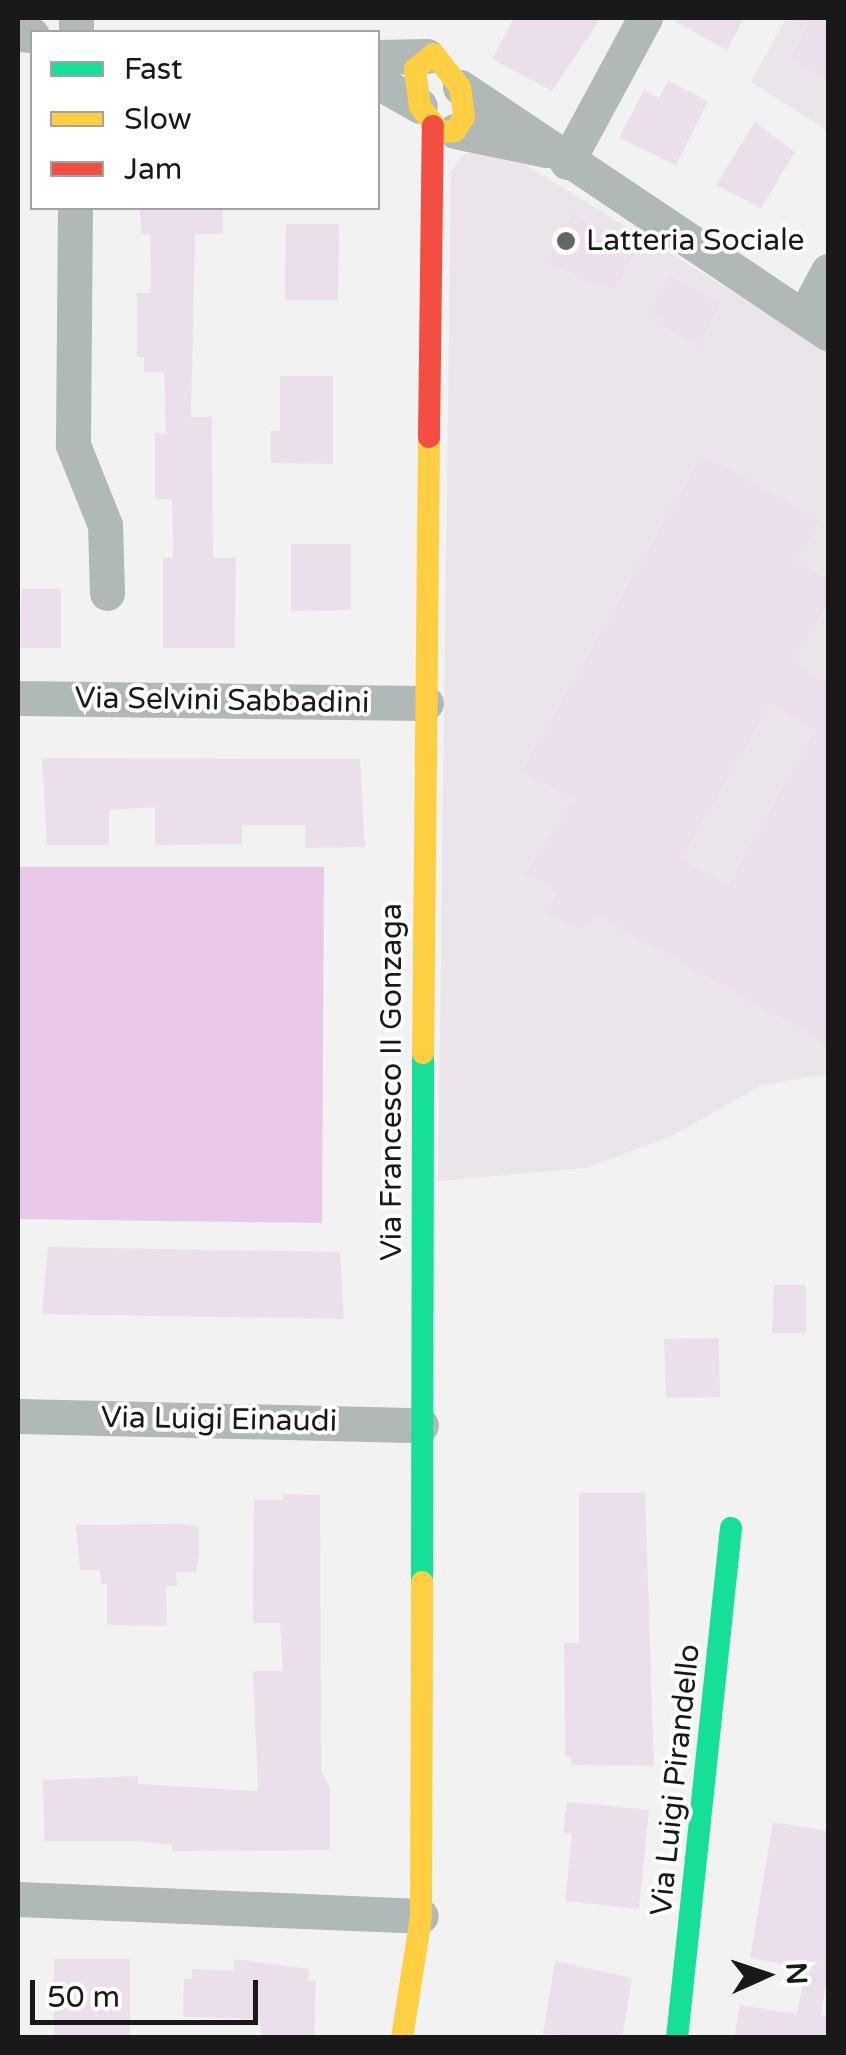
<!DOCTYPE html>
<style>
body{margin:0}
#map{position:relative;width:846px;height:2055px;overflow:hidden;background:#f3f2f3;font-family:"Varela Round",sans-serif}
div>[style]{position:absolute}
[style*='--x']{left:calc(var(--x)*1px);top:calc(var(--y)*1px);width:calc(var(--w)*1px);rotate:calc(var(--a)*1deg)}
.built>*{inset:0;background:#ebe5eb}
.green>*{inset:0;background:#e9c9ea}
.building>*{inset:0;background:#eadfea}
.street>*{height:35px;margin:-17.5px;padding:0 17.5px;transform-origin:17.5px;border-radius:17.5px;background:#b0b9b8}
.fast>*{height:22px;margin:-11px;padding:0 11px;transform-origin:11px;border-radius:11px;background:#16e098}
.slow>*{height:22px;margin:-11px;padding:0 11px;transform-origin:11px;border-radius:11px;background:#ffcf43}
.jam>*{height:22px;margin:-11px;padding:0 11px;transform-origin:11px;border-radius:11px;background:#f24e42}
.dots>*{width:28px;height:28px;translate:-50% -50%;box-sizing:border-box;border:5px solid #fff;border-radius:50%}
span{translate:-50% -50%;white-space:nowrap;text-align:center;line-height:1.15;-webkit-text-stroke:8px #fff;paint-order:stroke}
.poi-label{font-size:30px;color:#1a191a}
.left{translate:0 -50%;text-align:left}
.street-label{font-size:30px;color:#1a191a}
.frame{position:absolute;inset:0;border:20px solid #1a191a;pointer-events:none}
.legend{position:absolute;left:30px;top:30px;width:350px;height:180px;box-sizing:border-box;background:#fff;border:2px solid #a3a3a3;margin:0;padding:12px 18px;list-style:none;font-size:30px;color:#1a191a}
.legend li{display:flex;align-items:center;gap:20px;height:50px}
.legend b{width:50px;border:2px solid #a3a3a3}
.north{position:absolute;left:716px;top:1925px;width:100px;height:100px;-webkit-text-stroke:8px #fff;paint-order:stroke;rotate:87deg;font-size:28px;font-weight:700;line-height:40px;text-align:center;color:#1a191a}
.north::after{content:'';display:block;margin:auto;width:35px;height:45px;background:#1a191a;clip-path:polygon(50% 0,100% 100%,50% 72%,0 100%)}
.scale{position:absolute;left:30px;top:1980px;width:228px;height:45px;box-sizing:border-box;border:5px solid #1a191a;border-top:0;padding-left:12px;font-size:30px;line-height:35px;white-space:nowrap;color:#1a191a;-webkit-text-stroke:8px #fff;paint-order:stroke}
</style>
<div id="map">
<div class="built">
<div style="clip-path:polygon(786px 18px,828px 18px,828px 131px,751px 82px)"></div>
<div style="clip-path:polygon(480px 148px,511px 156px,828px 350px,828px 1074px,762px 1085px,672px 1136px,586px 1168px,438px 1181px,451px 172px,461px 156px)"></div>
</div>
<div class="green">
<div style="clip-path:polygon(18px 867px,324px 867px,322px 1223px,18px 1219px)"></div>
</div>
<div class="building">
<div style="clip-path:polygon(514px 18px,601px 18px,552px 91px,492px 59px)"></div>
<div style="clip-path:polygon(669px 18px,744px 18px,727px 50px)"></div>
<div style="clip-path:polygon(812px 18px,828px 18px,828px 80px,790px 60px)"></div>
<div style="clip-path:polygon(668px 81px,708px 101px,676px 165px,619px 138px,644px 90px,659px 98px)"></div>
<div style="clip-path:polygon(755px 122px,795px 152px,761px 208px,716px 185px)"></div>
<div style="clip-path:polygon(140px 208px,223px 208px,223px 234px,195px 234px,191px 417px,212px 417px,213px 558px,236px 558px,235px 648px,163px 648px,163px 558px,173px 558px,172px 499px,155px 499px,155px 433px,166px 434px,164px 372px,144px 372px,144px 357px,137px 357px,137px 293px,151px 293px,150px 234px,141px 234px)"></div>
<div style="clip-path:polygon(573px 214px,636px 248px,615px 292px,547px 263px)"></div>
<div style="clip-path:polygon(286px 224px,339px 224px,338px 300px,285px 300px)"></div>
<div style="clip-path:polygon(669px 275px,720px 303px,698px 346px,658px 324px,662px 317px,650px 311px)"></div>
<div style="clip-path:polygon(280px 376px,333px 376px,333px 464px,271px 463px,271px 431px,280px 431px)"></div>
<div style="clip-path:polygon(evenodd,703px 454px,819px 521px,797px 561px,828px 579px,828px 601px,794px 662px,828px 682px,828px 1045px,597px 915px,580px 931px,546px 912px,557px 892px,525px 874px,573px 800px,522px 771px,703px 454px,770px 704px,815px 730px,728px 886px,681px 859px,770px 704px)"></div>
<div style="clip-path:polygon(291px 544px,351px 544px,351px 610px,291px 611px)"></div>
<div style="clip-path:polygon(22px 589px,61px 589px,61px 648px,18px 648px)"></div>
<div style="clip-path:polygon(42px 758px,360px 759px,365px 847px,305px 848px,305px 825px,242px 825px,242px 844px,155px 845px,155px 807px,109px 810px,109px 845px,47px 845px)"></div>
<div style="clip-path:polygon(48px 1247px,340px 1252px,344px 1319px,42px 1314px)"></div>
<div style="clip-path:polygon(774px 1285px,806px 1285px,806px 1333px,772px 1333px)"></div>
<div style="clip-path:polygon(719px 1338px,720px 1397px,666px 1398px,664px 1339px)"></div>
<div style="clip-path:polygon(579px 1493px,645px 1493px,654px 1766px,571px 1765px,571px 1757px,565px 1757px,564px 1643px,579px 1643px)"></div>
<div style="clip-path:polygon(283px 1494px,320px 1495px,321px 1772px,330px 1787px,330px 1850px,172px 1851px,172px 1845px,138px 1841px,44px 1841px,43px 1780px,138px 1776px,138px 1784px,258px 1791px,253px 1671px,283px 1671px,280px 1623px,253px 1623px,254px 1500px,283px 1500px)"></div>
<div style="clip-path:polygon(181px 1524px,199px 1527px,199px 1555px,196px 1572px,176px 1572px,177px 1586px,166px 1586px,167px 1626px,107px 1625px,107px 1584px,101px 1584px,100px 1570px,80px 1570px,76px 1525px)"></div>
<div style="clip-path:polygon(567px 1802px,649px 1810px,639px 1909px,565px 1901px,572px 1834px,563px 1833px)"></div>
<div style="clip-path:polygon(773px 1822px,828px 1831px,828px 1972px,821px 2015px,828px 2016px,828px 2038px,734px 2038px,740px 2005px,797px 2014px,806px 1968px,750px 1958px)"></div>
<div style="clip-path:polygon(54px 1959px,130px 1959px,130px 2038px,54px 2038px)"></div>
<div style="clip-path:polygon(234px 1959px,309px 1969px,308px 1981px,316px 1981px,314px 2038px,263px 2038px,259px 2019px,183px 2017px,184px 1979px,192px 1979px,192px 1969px,234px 1970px)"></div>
<div style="clip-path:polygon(555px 1961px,632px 1978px,622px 2038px,543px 2034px)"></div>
</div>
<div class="street">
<div style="--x:76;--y:18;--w:14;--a:90"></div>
<div style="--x:18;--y:34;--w:14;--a:4"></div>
<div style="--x:378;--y:57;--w:49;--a:-1.2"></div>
<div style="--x:378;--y:82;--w:48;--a:29.7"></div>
<div style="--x:460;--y:87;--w:443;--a:33.8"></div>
<div style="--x:455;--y:131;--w:93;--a:11.8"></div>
<div style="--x:567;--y:162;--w:164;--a:-61.6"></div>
<div style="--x:75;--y:208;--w:237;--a:90.5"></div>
<div style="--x:73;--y:445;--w:86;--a:68.2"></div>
<div style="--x:105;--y:525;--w:68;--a:88.3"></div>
<div style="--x:804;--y:316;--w:51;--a:-61.9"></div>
<div style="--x:18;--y:698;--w:408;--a:0.7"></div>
<div style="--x:18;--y:1416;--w:403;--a:1.3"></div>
<div style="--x:18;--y:1899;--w:403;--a:2.4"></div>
</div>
<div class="fast">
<div style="--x:422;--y:1582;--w:529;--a:-89.89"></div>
<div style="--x:677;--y:2038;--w:513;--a:-83.96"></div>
</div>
<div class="slow">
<div style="--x:434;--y:54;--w:42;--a:51.8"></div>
<div style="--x:460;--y:87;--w:30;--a:82"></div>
<div style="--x:464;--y:117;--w:17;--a:123"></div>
<div style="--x:455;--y:131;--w:15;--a:176"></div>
<div style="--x:440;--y:132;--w:33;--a:-128"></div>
<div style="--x:420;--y:106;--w:37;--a:-98"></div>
<div style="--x:415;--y:69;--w:24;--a:-38"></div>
<div style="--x:423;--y:1053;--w:616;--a:-89.44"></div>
<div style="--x:402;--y:2038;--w:123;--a:-81.1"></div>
<div style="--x:421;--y:1916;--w:334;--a:-89.8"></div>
</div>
<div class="jam">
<div style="--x:429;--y:437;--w:311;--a:-89.3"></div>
</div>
<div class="dots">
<div style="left:566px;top:241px;background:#666566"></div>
</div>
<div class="poi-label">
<span class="left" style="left:586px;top:241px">Latteria Sociale</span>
</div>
<div class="street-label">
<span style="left:222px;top:701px;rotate:1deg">Via Selvini Sabbadini</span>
<span style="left:392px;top:1082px;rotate:-90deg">Via Francesco II Gonzaga</span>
<span style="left:219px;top:1420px;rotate:1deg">Via Luigi Einaudi</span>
<span style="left:676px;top:1780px;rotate:-84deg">Via Luigi Pirandello</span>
</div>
<div class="frame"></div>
<ul class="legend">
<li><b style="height:12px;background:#16e098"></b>Fast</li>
<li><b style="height:12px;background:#ffcf43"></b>Slow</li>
<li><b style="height:12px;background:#f24e42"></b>Jam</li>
</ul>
<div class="north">N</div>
<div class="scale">50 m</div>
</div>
